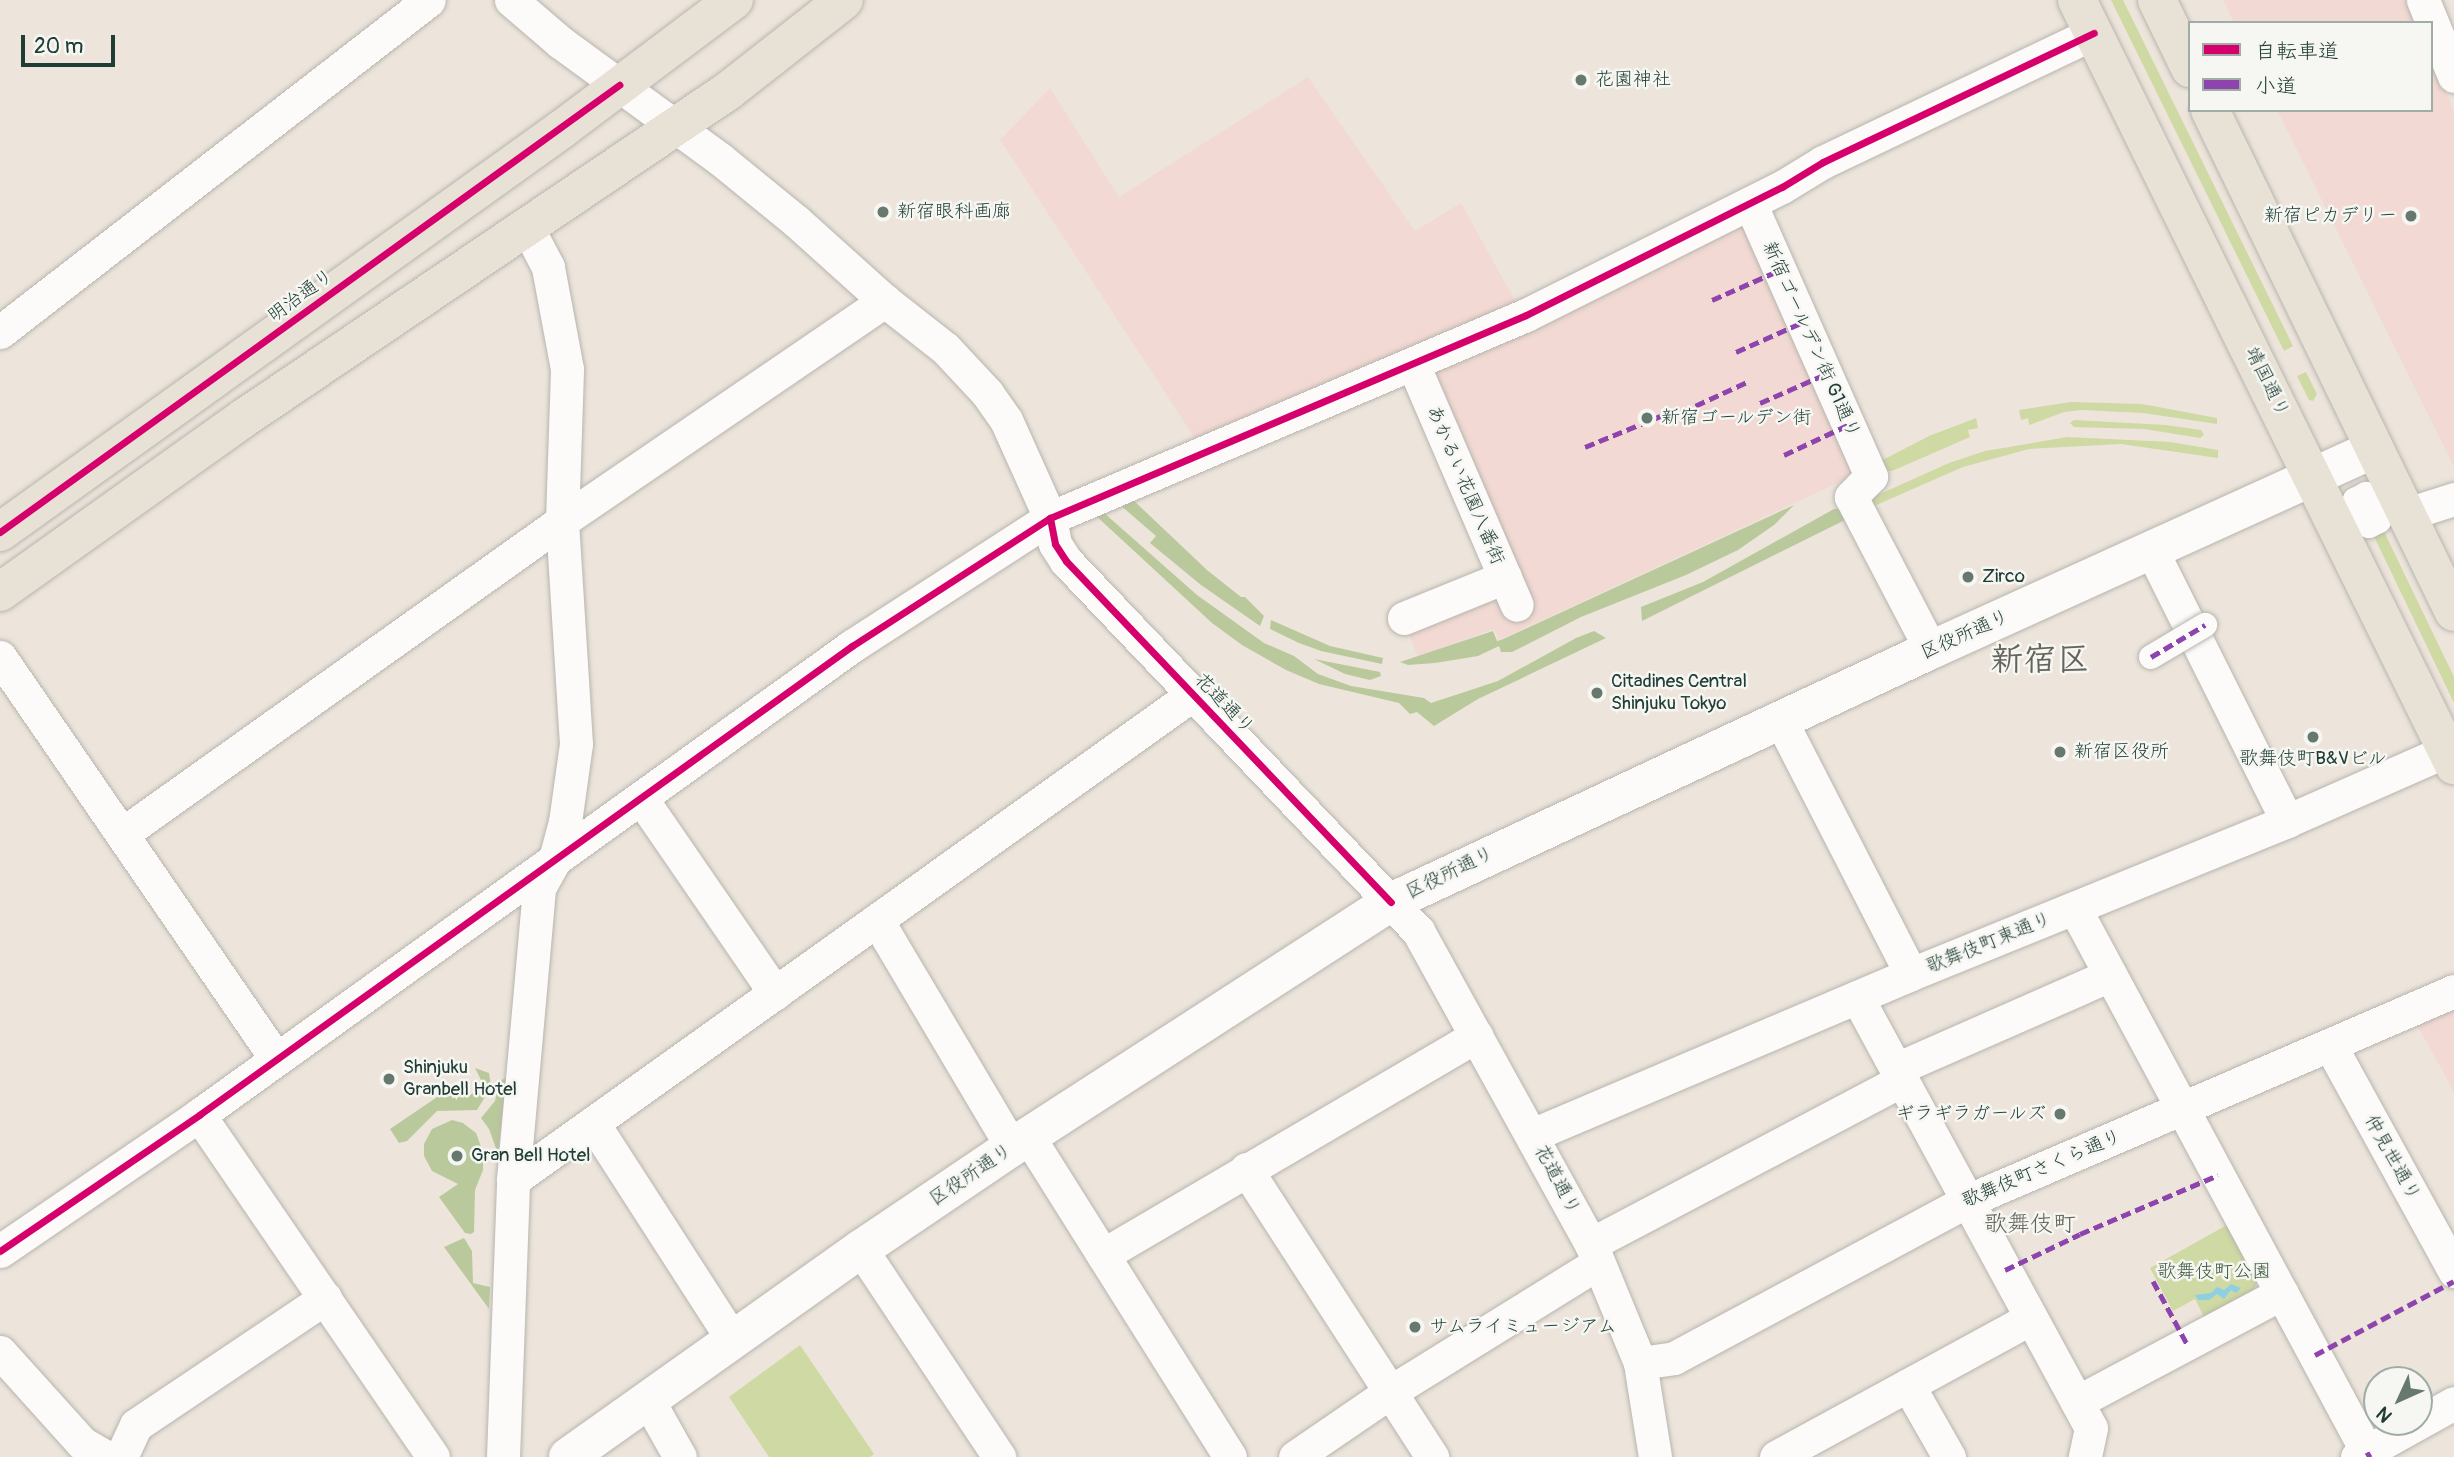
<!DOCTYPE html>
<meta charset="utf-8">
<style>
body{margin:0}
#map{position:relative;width:2454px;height:1457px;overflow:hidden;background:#ede5dc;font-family:Pangolin,"Klee One",sans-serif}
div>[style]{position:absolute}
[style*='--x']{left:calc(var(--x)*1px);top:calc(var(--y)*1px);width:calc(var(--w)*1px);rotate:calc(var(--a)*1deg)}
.built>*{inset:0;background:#f2d9d3}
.green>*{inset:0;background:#cfd9a3}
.forest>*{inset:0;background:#bac99b}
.water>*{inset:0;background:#8fcfe2}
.roads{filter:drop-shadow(0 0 2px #b7b5ae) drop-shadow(0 0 2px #b7b5ae)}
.pedestrian>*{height:24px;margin:-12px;padding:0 12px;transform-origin:12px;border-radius:12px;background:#fcfbfa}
.minor>*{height:33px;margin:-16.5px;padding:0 16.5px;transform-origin:16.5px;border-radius:16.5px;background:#fcfbfa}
.tertiary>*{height:38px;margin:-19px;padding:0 19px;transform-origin:19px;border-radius:19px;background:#fcfbfa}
.primary>*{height:38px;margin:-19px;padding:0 19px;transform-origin:19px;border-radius:19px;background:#e8e2d6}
.bridges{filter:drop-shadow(0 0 2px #b7b5ae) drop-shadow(0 0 2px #b7b5ae)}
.pedestrian-bridge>*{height:24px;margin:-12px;padding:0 12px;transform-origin:12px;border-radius:12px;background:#fcfbfa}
.quiet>*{height:5px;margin-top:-2.5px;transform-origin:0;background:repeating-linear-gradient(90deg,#8e44ad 0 10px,transparent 0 15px)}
.cycleway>*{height:7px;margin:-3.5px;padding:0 3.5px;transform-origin:3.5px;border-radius:3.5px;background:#d6006c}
.dots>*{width:19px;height:19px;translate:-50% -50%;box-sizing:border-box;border:4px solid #f6f6f2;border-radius:50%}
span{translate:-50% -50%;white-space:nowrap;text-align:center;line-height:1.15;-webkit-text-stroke:5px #f6f6f2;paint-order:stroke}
.poi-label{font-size:19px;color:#1f3d34}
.left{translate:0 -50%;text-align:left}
.right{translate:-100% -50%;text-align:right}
.street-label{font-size:19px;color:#1f3d34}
.park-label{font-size:19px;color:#3d5a41}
.quarter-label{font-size:23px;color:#64645b}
.town-label{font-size:33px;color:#64645b;font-weight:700}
.legend{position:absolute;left:2188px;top:21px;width:245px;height:91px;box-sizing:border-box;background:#f6f6f2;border:2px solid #a0aca6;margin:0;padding:9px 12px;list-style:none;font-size:21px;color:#1f3d34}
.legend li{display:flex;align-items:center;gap:14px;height:35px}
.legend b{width:35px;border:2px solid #a0aca6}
.north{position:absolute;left:2363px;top:1366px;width:70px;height:70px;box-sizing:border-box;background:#f6f6f2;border:2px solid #a0aca6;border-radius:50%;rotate:225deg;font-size:19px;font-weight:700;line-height:28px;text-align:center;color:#1f3d34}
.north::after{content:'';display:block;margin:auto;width:24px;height:32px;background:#67786f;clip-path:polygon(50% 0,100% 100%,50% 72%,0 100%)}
.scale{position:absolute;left:21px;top:35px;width:94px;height:32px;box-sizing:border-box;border:4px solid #1f3d34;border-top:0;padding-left:9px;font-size:21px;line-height:24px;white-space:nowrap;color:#1f3d34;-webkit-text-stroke:5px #f6f6f2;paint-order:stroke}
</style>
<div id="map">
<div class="built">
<div style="clip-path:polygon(2223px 0,2410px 0,2419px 23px,2234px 23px)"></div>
<div style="clip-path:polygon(2431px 54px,2454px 111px,2454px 467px,2277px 110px,2431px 110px)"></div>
<div style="clip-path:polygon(1308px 77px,1415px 231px,1461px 203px,1518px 306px,1198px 443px,1000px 140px,1050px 88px,1119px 197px)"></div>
<div style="clip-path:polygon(1763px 208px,1853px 476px,1499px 640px,1494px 629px,1418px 657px,1398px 609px,1503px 569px,1420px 373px)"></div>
<div style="clip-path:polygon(2454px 1010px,2454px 1092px,2417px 1025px)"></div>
</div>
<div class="green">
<div style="clip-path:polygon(2111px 0,2123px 0,2293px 346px,2284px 351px)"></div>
<div style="clip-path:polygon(2306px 372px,2317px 394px,2313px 401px,2309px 400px,2297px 376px)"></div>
<div style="clip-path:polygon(2071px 402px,2142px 404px,2217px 418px,2217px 424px,2143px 413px,2081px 410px,2064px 412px,2029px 425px,2028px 418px,2021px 420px,2019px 410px)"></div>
<div style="clip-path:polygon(1976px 418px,1978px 428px,1968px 430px,1970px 437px,1892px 471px,1882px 471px,1875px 464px,1929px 436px)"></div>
<div style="clip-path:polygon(2074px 420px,2166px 425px,2201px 430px,2204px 435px,2200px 438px,2144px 429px,2074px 427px,2070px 423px)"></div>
<div style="clip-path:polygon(2067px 437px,2170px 442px,2218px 450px,2218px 458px,2121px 444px,2029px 449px,1963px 467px,1865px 510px,1869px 499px,1949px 463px,1985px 451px)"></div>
<div style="clip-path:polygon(2379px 521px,2454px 677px,2454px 703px,2369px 526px)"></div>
<div style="clip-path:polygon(2227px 1225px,2257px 1281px,2254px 1291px,2204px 1317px,2195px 1299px,2173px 1311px,2150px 1268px)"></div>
<div style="clip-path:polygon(800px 1345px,874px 1454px,870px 1457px,769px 1457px,729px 1397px)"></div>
</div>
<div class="forest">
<div style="clip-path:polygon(1132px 499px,1207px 570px,1241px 597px,1245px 597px,1264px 616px,1260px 626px,1201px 585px,1150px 543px,1156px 536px,1119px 504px)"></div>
<div style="clip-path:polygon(1794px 505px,1774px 525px,1738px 550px,1686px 575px,1581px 617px,1512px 652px,1501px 652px,1499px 646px,1478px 656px,1435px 663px,1408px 665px,1400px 662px,1493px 631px,1497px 641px,1501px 640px)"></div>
<div style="clip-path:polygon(1834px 509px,1840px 509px,1845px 520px,1642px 621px,1641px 607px,1703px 582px)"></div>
<div style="clip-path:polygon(1103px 512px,1197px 595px,1264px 643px,1294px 656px,1318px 674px,1351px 686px,1424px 698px,1431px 703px,1498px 681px,1576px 638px,1594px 631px,1606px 638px,1478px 699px,1434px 726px,1417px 712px,1410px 714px,1399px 703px,1319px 684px,1286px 670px,1242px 645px,1212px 623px,1094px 514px)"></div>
<div style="clip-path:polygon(1271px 620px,1330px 646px,1383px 658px,1382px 664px,1321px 651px,1299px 643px,1270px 629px)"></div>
<div style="clip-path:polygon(1314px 659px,1380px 672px,1381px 676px,1370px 680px,1345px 674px)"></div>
<div style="clip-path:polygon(475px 1068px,489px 1073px,491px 1087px,477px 1110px,437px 1111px,407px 1141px,399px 1143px,390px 1129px,455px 1085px,467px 1097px,484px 1086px)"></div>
<div style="clip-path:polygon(506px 1078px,498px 1154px,489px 1129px,481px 1118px,495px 1101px,499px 1081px)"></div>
<div style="clip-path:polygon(452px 1120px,463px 1123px,476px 1133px,483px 1152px,483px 1170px,475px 1190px,474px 1232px,471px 1234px,465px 1233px,439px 1197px,458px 1184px,432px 1171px,424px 1156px,424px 1144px,432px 1129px)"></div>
<div style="clip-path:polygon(464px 1238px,472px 1251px,473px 1283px,490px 1287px,489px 1309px,444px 1247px)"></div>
</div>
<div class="water">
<div style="clip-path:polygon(2231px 1284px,2241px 1288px,2236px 1293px,2231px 1290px,2224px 1299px,2217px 1294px,2209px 1300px,2198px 1300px,2195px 1295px,2211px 1293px,2217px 1287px,2224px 1290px)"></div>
</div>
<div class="roads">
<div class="pedestrian">
<div style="--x:2366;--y:494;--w:30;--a:64"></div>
<div style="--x:2379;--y:521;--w:11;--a:153"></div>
<div style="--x:2369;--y:526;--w:30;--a:-118"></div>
<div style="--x:2355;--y:500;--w:13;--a:-29"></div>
</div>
<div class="minor">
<div style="--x:511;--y:0;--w:65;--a:40.6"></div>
<div style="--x:560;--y:42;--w:198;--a:36.2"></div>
<div style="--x:720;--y:159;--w:98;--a:39.2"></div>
<div style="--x:796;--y:221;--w:120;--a:42"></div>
<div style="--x:885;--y:301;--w:76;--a:38.1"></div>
<div style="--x:945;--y:348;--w:62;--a:47"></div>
<div style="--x:987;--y:393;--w:33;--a:55"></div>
<div style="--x:1006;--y:420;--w:107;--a:65.8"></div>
<div style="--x:1050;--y:518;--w:26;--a:79"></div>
<div style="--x:1055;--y:544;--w:20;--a:57"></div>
<div style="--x:1066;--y:561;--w:511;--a:46.43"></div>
<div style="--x:1418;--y:931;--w:358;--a:61.1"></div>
<div style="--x:1591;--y:1244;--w:129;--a:67.6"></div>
<div style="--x:1640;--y:1363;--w:95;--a:80.9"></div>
<div style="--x:2423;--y:0;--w:82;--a:67.8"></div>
<div style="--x:1750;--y:203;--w:299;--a:66.1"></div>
<div style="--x:1871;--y:476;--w:29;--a:134"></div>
<div style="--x:1851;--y:497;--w:173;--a:62.4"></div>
<div style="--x:0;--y:332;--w:542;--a:-37.74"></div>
<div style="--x:1413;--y:364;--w:262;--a:66.7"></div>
<div style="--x:2407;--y:514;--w:49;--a:-17.7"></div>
<div style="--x:2152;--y:551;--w:302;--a:63.4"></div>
<div style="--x:1404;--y:618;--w:109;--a:-22.1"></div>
<div style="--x:0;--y:657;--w:487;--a:55.5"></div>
<div style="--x:1781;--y:721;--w:284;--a:62.8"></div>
<div style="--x:641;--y:798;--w:237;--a:55.5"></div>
<div style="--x:122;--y:834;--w:540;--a:-35.43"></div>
<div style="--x:562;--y:521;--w:391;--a:-34.3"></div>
<div style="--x:2075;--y:909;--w:617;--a:61.73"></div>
<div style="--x:877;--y:920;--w:264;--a:59.3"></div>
<div style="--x:1857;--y:997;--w:490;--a:61.5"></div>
<div style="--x:2091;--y:1428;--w:30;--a:102"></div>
<div style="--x:2330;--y:1045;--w:258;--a:61.2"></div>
<div style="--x:1896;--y:1069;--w:234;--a:-23.7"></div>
<div style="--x:199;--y:1115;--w:414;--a:55.6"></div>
<div style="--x:593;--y:1123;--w:258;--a:57.2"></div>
<div style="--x:1532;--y:1135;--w:412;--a:-23"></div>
<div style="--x:1911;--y:974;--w:406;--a:-22.1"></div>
<div style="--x:2287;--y:821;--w:174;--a:-23.8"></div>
<div style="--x:1028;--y:1136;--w:379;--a:57.8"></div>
<div style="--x:1246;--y:1169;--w:343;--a:57.1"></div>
<div style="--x:513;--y:1180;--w:836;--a:-35.55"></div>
<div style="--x:1591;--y:1244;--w:352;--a:-27.8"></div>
<div style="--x:861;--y:1249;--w:250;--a:56.4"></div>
<div style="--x:0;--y:1251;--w:241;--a:-34.3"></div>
<div style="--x:199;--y:1115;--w:804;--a:-35.69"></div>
<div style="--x:852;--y:646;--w:236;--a:-32.9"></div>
<div style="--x:1050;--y:518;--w:517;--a:-23.1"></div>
<div style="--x:1526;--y:315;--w:286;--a:-26.6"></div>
<div style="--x:1782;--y:187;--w:48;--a:-31.4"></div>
<div style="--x:1823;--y:162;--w:300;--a:-25.5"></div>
<div style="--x:1103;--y:1255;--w:433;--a:-30.4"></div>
<div style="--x:0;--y:1352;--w:122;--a:48"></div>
<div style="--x:82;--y:1443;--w:28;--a:30"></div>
<div style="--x:1640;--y:1363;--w:34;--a:-8"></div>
<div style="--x:1674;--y:1358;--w:332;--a:-28.2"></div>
<div style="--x:1967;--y:1201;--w:530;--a:-23.33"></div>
<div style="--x:1908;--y:1385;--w:83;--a:60.3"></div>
<div style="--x:648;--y:1400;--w:65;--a:60.7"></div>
<div style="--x:2077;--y:1402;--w:232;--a:-28"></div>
<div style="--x:121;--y:1457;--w:35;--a:-65"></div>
<div style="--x:136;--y:1425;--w:228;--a:-33.9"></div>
<div style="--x:503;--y:1457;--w:277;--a:-87.9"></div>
<div style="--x:513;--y:1180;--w:293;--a:-84.9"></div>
<div style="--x:539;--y:888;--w:33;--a:-61"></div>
<div style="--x:555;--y:859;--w:38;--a:-75"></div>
<div style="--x:565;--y:822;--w:79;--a:-82"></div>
<div style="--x:576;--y:744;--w:223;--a:-93.6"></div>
<div style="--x:562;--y:521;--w:152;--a:-88.1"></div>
<div style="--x:567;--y:369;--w:104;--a:-100.6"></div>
<div style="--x:548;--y:267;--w:45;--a:-117.7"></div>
<div style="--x:1295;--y:1457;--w:115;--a:-34.4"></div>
<div style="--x:1390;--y:1392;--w:245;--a:-31.8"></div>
<div style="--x:1776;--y:1457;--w:290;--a:-28.6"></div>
<div style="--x:2357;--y:1457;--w:111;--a:-29.1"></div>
</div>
<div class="tertiary">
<div style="--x:568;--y:1457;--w:359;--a:-35.4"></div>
<div style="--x:861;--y:1249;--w:182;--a:-34"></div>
<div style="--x:1012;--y:1147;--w:451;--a:-32.9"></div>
<div style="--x:1391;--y:902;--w:596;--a:-25.02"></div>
<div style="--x:1931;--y:650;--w:486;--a:-24.4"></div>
</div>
<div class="primary">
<div style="--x:2077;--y:0;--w:853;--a:63.77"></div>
<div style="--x:2157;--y:0;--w:76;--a:64.1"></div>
<div style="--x:2210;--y:110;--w:558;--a:64.08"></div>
<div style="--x:0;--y:532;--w:692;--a:-35.64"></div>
<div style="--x:562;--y:129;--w:215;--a:-36.9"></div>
<div style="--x:0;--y:592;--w:300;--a:-35.5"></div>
<div style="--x:244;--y:418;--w:584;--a:-34.04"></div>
<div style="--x:728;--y:91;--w:147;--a:-38.1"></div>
</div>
</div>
<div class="bridges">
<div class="pedestrian-bridge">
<div style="--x:2151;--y:657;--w:63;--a:-30.7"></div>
</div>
</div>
<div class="quiet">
<div style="--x:1712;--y:300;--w:74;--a:-23.8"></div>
<div style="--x:1736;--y:352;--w:73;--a:-24.1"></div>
<div style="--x:1760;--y:403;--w:72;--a:-23.7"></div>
<div style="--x:1682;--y:412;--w:74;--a:-24.8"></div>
<div style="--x:1585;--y:447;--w:103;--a:-22.3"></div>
<div style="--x:1784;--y:455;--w:71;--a:-25.1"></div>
<div style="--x:2151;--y:657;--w:63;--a:-30.7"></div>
<div style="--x:2005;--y:1270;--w:83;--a:-25.6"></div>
<div style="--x:2080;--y:1234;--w:150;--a:-23.1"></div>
<div style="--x:2153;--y:1281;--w:72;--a:61.6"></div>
<div style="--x:2315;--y:1355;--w:157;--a:-28"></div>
<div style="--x:2367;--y:1452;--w:6;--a:59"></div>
</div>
<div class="cycleway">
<div style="--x:1050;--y:518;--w:26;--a:79"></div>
<div style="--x:1055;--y:544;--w:20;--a:57"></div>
<div style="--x:1066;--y:561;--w:471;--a:46.4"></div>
<div style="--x:0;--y:532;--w:764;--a:-35.83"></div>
<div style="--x:0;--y:1251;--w:241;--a:-34.3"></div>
<div style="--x:199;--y:1115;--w:804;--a:-35.69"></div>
<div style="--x:852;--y:646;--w:236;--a:-32.9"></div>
<div style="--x:1050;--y:518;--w:517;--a:-23.1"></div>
<div style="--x:1526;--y:315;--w:286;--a:-26.6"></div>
<div style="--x:1782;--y:187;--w:48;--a:-31.4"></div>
<div style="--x:1823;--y:162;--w:300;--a:-25.5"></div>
</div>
<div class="dots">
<div style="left:1581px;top:80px;background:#67786f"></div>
<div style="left:883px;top:212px;background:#67786f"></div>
<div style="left:2411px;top:216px;background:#67786f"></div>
<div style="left:1647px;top:418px;background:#67786f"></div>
<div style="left:1968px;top:577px;background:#67786f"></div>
<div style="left:1597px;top:693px;background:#67786f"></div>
<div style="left:2313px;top:737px;background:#67786f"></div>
<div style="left:2060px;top:752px;background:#67786f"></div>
<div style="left:389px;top:1079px;background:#67786f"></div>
<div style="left:2060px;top:1114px;background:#67786f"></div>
<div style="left:457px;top:1156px;background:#67786f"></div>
<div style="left:1415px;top:1327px;background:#67786f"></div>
</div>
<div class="poi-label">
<span class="left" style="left:1595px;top:80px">花園神社</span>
<span class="left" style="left:897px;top:212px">新宿眼科画廊</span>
<span class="right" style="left:2397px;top:216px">新宿ピカデリー</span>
<span class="left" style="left:1661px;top:418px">新宿ゴールデン街</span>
<span class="left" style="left:1982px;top:577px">Zirco</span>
<span class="left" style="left:1611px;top:693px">Citadines Central<br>Shinjuku Tokyo</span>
<span class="left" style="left:2074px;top:752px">新宿区役所</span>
<span style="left:2313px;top:759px">歌舞伎町B&amp;Vビル</span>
<span class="left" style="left:403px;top:1079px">Shinjuku<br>Granbell Hotel</span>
<span class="right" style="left:2046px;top:1114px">ギラギラガールズ</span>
<span class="left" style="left:471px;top:1156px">Gran Bell Hotel</span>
<span class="left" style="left:1429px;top:1327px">サムライミュージアム</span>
</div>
<div class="street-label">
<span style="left:301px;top:296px;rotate:-36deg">明治通り</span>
<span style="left:1811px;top:340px;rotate:66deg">新宿ゴールデン街 G1通り</span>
<span style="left:2267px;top:382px;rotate:64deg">靖国通り</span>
<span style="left:1465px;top:485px;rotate:67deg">あかるい花園八番街</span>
<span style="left:1965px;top:635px;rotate:-24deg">区役所通り</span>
<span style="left:1224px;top:704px;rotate:46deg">花道通り</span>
<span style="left:1450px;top:873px;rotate:-26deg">区役所通り</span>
<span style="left:1989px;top:943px;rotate:-22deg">歌舞伎町東通り</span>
<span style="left:2392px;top:1158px;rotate:61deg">仲見世通り</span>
<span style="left:2042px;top:1169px;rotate:-23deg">歌舞伎町さくら通り</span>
<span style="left:971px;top:1175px;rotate:-34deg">区役所通り</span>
<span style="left:1557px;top:1180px;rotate:62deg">花道通り</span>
</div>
<div class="park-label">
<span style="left:2214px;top:1272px">歌舞伎町公園</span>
</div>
<div class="quarter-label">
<span style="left:2030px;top:1224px">歌舞伎町</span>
</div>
<div class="town-label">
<span style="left:2040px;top:660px">新宿区</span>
</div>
<ul class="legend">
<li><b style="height:9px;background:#d6006c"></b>自転車道</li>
<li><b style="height:9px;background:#8e44ad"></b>小道</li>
</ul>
<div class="north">N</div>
<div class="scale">20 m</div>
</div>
